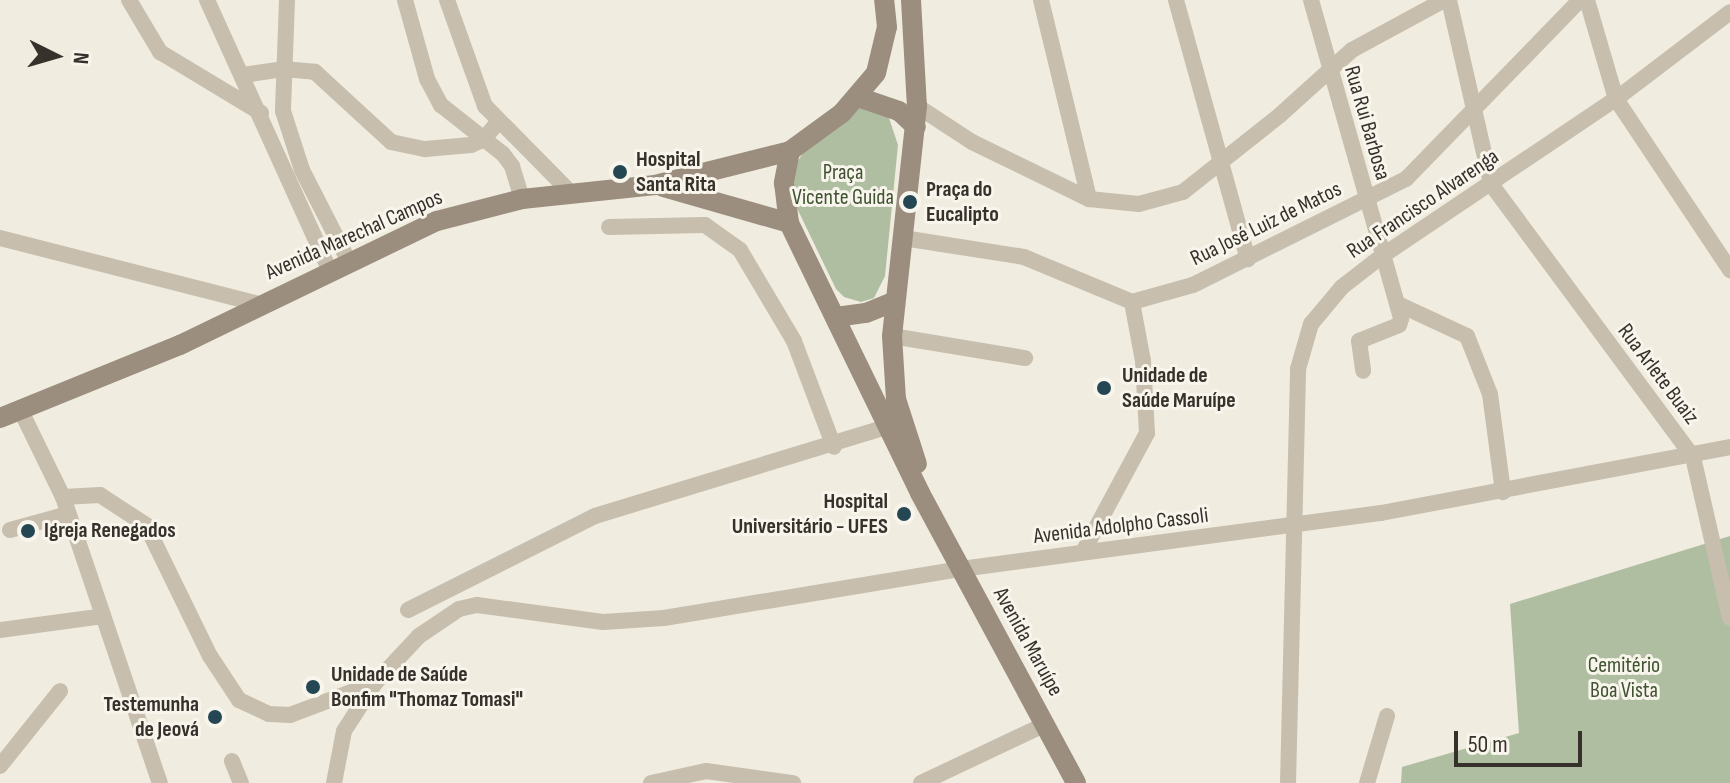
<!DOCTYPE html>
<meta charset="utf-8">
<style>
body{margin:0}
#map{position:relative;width:1730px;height:783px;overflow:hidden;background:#f0ece0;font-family:"Sofia Sans Condensed",sans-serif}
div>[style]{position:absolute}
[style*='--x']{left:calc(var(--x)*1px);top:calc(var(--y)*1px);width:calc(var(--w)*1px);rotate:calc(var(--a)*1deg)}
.green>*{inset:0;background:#afbea1}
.street>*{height:16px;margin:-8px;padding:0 8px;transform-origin:8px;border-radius:8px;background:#c7bead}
.secondary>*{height:20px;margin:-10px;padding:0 10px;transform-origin:10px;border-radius:10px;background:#9b8e7e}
.dots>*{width:22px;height:22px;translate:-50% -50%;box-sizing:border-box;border:4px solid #f8f5ec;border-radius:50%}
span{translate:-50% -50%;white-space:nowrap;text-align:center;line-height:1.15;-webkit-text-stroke:6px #f8f5ec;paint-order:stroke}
.street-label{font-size:22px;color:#37312b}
.poi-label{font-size:22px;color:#37312b;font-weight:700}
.left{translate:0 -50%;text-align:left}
.right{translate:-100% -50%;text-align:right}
.park-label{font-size:22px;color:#405231}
.north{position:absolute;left:16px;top:16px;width:80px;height:80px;-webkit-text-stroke:6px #f8f5ec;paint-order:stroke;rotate:95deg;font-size:22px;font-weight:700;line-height:32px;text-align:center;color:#37312b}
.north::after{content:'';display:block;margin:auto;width:28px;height:36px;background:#37312b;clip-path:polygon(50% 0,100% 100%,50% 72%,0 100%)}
.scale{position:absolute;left:1454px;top:731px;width:128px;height:36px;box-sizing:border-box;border:4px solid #37312b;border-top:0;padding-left:10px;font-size:24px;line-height:28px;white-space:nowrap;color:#37312b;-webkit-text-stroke:6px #f8f5ec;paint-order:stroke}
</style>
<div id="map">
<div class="green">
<div style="clip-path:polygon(859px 106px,887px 112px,898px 145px,885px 276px,874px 298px,861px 302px,844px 297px,836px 289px,795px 204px,793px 168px,806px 149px)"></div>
<div style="clip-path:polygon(1730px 536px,1730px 783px,1401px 783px,1402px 767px,1519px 733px,1510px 604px)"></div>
</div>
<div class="street">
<div style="--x:129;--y:0;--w:61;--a:59.2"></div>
<div style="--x:160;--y:52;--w:118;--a:31.1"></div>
<div style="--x:207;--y:0;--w:295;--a:65.6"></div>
<div style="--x:287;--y:0;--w:111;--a:92.1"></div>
<div style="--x:283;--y:111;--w:62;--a:72.1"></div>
<div style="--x:302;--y:170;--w:101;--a:62.9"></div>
<div style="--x:405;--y:0;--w:82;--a:74.4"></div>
<div style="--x:427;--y:79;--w:30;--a:62"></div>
<div style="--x:441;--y:105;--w:79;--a:38.3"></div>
<div style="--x:503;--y:154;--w:15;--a:53"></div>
<div style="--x:512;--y:166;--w:34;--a:73"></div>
<div style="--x:447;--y:0;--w:113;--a:70.3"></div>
<div style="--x:485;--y:106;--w:121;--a:45.3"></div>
<div style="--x:1041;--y:0;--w:205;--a:76.4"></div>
<div style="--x:1176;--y:0;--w:269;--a:74.5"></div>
<div style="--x:1311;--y:0;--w:331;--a:74.2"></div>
<div style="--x:1401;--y:319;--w:6;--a:108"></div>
<div style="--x:1399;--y:325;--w:43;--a:158.2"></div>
<div style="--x:1359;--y:341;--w:30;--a:82"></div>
<div style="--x:1449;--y:0;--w:189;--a:77.1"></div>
<div style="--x:1491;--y:184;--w:340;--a:53.5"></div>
<div style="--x:1693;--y:457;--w:165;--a:77.1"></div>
<div style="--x:1587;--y:0;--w:103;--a:73.7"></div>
<div style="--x:1616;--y:99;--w:206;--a:56.3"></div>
<div style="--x:243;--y:75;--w:40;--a:-8.5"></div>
<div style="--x:283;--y:69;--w:32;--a:5"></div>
<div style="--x:315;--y:72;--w:103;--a:42.6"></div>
<div style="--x:391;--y:142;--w:35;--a:12"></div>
<div style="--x:425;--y:149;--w:46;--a:-5"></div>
<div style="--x:471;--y:145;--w:13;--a:-23"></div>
<div style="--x:483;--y:140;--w:23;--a:-50"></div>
<div style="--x:917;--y:106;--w:66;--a:33.2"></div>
<div style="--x:972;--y:142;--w:130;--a:26"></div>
<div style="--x:1089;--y:199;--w:50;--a:5.7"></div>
<div style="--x:1139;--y:204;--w:46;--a:-15.3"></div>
<div style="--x:1183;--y:192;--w:124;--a:-38.4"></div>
<div style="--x:1280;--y:115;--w:97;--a:-42.1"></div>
<div style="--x:1352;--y:50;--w:105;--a:-28.5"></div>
<div style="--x:609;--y:227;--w:96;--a:-1.2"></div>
<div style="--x:705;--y:225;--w:43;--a:35.5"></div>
<div style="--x:740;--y:250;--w:106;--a:59.3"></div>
<div style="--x:794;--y:341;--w:113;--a:69.3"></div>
<div style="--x:0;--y:238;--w:267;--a:14.3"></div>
<div style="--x:903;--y:238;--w:122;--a:8.9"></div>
<div style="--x:1024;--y:257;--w:117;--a:22.6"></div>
<div style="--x:1132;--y:302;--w:63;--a:-15.6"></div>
<div style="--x:1193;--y:285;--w:238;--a:-26.5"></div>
<div style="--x:1406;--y:179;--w:250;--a:-45.8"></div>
<div style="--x:1398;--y:304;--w:76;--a:24.9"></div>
<div style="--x:1467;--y:336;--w:62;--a:68.4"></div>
<div style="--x:1490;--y:394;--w:99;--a:82.4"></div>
<div style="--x:892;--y:336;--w:135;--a:9.4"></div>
<div style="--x:20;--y:409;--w:98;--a:64"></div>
<div style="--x:63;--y:497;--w:302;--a:71.3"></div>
<div style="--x:63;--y:497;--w:37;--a:-3"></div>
<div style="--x:100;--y:495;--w:55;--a:33.1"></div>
<div style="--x:146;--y:525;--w:146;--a:64"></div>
<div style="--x:210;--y:656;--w:53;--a:56.6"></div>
<div style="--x:239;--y:700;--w:33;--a:25"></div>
<div style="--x:269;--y:714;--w:21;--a:3"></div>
<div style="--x:290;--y:715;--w:91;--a:-20.6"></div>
<div style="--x:10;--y:530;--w:60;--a:-15.4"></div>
<div style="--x:1083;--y:552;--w:135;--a:-61.7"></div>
<div style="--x:1147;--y:433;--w:72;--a:-93.2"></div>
<div style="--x:1143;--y:361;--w:60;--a:-100.6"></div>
<div style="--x:408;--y:610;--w:209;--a:-26.7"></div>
<div style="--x:595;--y:516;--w:305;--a:-17"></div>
<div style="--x:0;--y:630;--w:104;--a:-7.7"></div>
<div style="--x:232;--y:761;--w:24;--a:68"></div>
<div style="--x:0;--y:766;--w:96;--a:-51.3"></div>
<div style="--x:334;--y:783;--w:53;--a:-79.1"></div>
<div style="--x:344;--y:731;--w:57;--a:-57.1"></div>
<div style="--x:375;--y:683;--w:64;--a:-46.9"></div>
<div style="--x:419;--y:636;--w:48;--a:-34"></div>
<div style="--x:459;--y:609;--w:18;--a:-13"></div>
<div style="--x:477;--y:605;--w:127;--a:7.7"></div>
<div style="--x:603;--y:622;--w:61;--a:-3.8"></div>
<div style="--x:664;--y:618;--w:301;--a:-9.4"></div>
<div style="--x:961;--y:569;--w:424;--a:-7.6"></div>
<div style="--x:1381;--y:513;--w:355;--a:-10.7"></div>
<div style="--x:651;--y:783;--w:56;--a:-12.3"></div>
<div style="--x:706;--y:771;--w:88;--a:7.9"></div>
<div style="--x:921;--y:783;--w:138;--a:-25.3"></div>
<div style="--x:1288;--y:783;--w:414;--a:-88.6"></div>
<div style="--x:1298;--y:369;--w:47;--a:-73.9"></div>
<div style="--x:1311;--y:324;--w:48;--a:-50"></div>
<div style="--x:1342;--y:287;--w:51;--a:-37.8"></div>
<div style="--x:1382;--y:256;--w:282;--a:-33.9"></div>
<div style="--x:1616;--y:99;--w:143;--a:-37.3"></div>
<div style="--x:1367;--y:783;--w:70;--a:-73.4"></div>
</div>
<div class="secondary">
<div style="--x:911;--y:0;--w:106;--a:86.8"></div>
<div style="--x:917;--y:106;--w:231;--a:96.2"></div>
<div style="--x:892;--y:336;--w:63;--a:86.4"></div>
<div style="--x:896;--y:399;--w:68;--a:72.1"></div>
<div style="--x:858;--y:97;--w:43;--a:18.9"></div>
<div style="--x:899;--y:111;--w:23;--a:43"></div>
<div style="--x:790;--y:151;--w:33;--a:101"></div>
<div style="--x:784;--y:183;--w:40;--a:82.9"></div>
<div style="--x:789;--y:223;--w:300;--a:64.1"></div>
<div style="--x:920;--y:493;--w:329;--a:61.7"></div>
<div style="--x:663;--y:187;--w:131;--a:15.9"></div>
<div style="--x:836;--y:317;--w:30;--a:-8"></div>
<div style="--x:866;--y:313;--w:31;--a:-22"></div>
<div style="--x:0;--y:418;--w:194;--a:-22.1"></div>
<div style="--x:180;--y:345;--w:285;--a:-25.8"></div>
<div style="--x:437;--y:221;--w:88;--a:-14.5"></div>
<div style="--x:522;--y:199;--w:134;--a:-6"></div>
<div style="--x:655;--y:185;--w:139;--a:-14.1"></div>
<div style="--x:790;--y:151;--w:64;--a:-36.2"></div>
<div style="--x:842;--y:113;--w:52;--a:-49.6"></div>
<div style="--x:876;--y:73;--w:47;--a:-76.6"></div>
<div style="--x:887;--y:27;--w:27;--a:-96"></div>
</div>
<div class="dots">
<div style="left:620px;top:172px;background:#254754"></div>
<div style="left:910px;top:202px;background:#254754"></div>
<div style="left:1104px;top:388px;background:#254754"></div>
<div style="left:904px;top:514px;background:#254754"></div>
<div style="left:28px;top:531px;background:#254754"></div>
<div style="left:313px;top:687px;background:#254754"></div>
<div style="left:215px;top:717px;background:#254754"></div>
</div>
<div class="street-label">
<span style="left:1367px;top:123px;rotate:74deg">Rua Rui Barbosa</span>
<span style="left:1423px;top:204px;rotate:-34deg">Rua Francisco Alvarenga</span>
<span style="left:1266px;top:224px;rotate:-26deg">Rua José Luiz de Matos</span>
<span style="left:354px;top:235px;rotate:-24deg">Avenida Marechal Campos</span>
<span style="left:1658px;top:374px;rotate:53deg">Rua Arlete Buaiz</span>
<span style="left:1121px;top:526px;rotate:-7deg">Avenida Adolpho Cassoli</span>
<span style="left:1028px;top:642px;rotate:61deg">Avenida Maruípe</span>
</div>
<div class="poi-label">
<span class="left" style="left:636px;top:172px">Hospital<br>Santa Rita</span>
<span class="left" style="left:926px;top:202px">Praça do<br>Eucalipto</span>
<span class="left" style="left:1122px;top:388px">Unidade de<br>Saúde Maruípe</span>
<span class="right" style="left:888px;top:514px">Hospital<br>Universitário - UFES</span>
<span class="left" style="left:44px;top:531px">Igreja Renegados</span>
<span class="left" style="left:331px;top:687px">Unidade de Saúde<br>Bonfim "Thomaz Tomasi"</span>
<span class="right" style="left:199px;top:717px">Testemunha<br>de Jeová</span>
</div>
<div class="park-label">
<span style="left:843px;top:185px">Praça<br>Vicente Guida</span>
<span style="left:1624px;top:678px">Cemitério<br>Boa Vista</span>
</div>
<div class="north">N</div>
<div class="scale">50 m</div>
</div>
